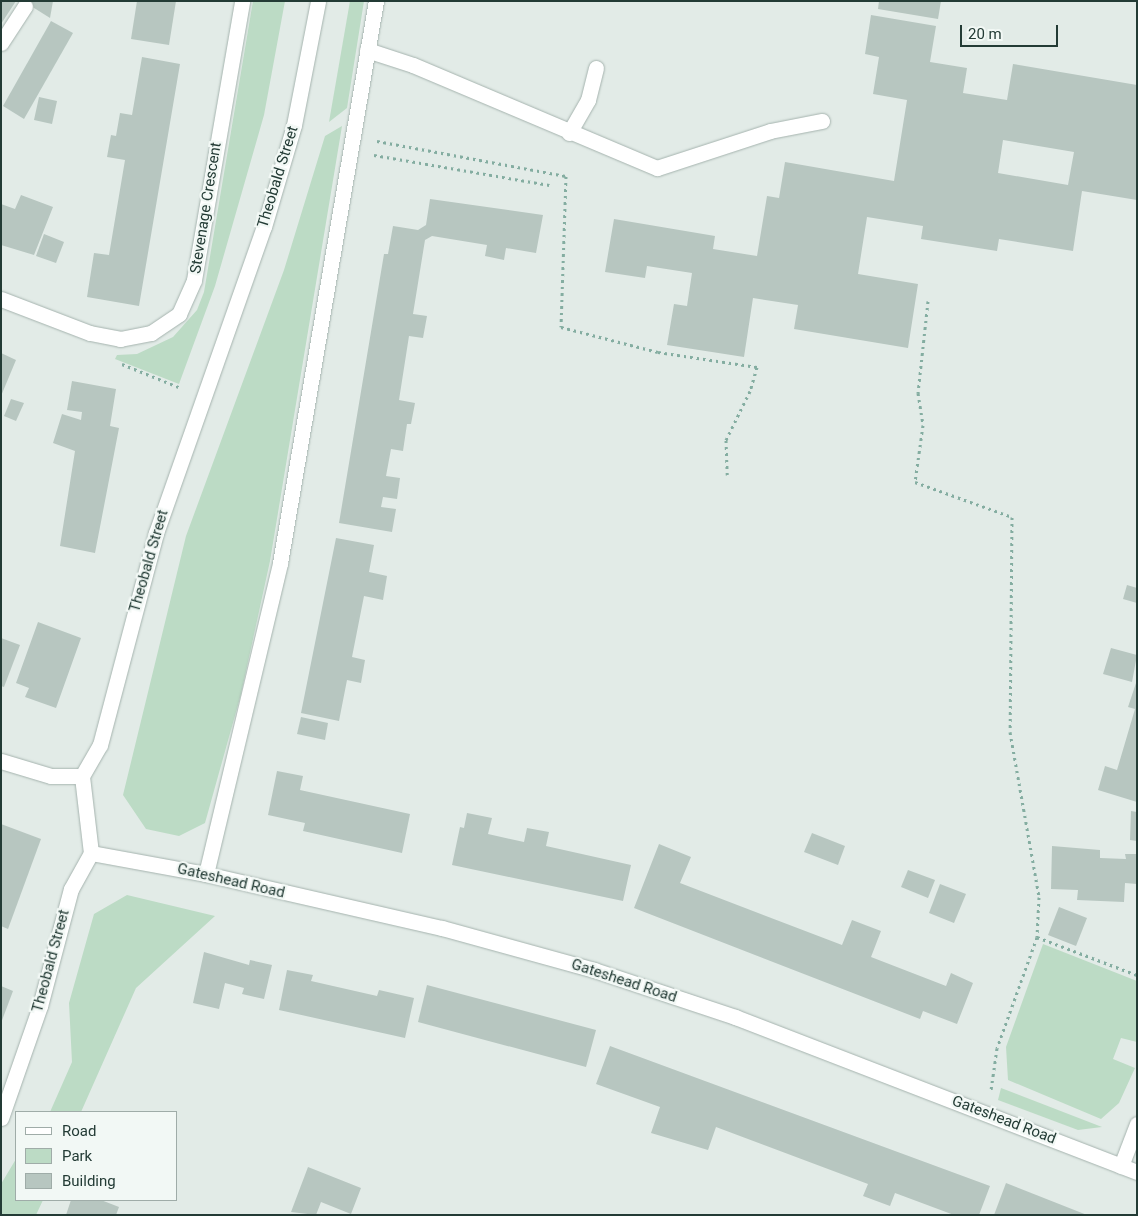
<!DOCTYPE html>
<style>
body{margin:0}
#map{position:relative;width:1138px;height:1216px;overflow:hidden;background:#e2ebe7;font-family:Roboto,sans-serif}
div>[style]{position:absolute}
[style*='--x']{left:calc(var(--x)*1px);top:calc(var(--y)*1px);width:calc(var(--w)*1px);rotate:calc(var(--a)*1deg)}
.green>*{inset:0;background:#bcdbc5}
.building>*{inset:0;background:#b7c6c0}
.path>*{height:3px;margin-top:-1.5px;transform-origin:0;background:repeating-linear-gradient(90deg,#84ada1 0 2.5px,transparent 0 6.5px)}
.roads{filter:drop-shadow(0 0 1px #a5b3ae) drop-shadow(0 0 1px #a5b3ae)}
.lane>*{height:15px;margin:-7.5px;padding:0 7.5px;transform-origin:7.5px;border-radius:7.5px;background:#fff}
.street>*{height:15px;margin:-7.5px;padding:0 7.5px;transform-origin:7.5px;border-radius:7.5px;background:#fff}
.secondary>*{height:15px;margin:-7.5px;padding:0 7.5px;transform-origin:7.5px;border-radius:7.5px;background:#fff}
span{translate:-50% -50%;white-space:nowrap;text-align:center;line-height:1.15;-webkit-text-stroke:4.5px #f2f8f5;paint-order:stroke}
.street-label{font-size:15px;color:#233b35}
.frame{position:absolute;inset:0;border:2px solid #233b35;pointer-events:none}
.legend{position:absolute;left:15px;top:1111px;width:162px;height:90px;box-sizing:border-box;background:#f2f8f5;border:1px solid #9faca8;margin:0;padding:6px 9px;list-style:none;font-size:15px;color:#233b35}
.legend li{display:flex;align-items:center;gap:10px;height:25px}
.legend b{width:25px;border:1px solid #9faca8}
.scale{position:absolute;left:960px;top:25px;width:98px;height:22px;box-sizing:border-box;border:2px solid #233b35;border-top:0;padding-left:6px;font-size:15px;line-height:18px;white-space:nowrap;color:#233b35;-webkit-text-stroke:4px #f2f8f5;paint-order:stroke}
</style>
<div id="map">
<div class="green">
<div style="clip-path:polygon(253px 1px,285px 1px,264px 115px,215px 286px,179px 384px,115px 359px,117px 355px,137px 354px,173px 337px,197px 310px,204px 292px)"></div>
<div style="clip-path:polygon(350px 1px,364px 1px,347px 108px,329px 122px)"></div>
<div style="clip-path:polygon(342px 126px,270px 561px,241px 694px,205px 823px,179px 836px,146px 829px,123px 795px,186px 536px,284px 270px,325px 136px)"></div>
<div style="clip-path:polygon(127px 895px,215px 916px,136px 988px,81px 1112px,50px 1112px,72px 1062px,69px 1003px,94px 914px)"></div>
<div style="clip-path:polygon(1043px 944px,1137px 981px,1137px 1042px,1121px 1038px,1113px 1059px,1135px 1068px,1119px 1103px,1101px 1119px,1008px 1080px,1006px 1047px)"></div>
<div style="clip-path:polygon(1001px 1088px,1102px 1127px,1078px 1130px,998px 1100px)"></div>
<div style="clip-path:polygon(16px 1159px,16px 1200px,43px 1200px,36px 1215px,1px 1215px,1px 1184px)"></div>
</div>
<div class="building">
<div style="clip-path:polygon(1px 1px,16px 1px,1px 24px)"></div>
<div style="clip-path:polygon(23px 1px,53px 1px,50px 18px)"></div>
<div style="clip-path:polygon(137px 1px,176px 1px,169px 45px,131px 39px)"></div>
<div style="clip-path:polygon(879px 1px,941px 1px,938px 19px,878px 9px)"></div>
<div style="clip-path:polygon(evenodd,871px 15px,936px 26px,930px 62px,967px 68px,963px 93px,1007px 100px,1013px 64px,1137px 85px,1137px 200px,1082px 191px,1073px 251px,999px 239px,997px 251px,921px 239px,923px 226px,867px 217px,858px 274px,918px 284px,908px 348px,794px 329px,798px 305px,753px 298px,744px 357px,667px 345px,674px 304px,687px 306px,692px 273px,647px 266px,645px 278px,605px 272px,614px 219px,715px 236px,713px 249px,757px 256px,767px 196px,779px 198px,785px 162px,894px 181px,907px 100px,873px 94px,879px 57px,865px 54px,871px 15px,1003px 140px,1074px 152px,1068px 185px,998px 173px,1003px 140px)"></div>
<div style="clip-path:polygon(51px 21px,73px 33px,24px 119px,3px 106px)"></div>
<div style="clip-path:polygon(142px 57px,180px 64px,139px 306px,87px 297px,94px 253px,109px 255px,125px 160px,107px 157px,111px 135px,116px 136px,120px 113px,132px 115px)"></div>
<div style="clip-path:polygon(39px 97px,57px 101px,52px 124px,34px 120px)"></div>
<div style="clip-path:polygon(21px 195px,53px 207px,34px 255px,1px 245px,1px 204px,15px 209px)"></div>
<div style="clip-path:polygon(430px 199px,543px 215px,536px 253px,506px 248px,504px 260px,485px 256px,487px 245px,432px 236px,425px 240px,413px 314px,427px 316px,423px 338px,409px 336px,399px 400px,415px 403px,411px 424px,407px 424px,403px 451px,391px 449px,386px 476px,400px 478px,397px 499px,383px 497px,381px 507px,396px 509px,392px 532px,339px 523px,384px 254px,388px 254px,393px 226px,418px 230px,426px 225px)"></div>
<div style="clip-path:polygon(44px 234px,64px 242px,56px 263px,36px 256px)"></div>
<div style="clip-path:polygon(1px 353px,16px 360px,1px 396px)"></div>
<div style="clip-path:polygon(72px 381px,116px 389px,110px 426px,119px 428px,95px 553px,60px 546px,75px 451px,53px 443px,62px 414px,81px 420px,82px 412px,67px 410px)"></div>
<div style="clip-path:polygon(11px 399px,24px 403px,16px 421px,4px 416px)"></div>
<div style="clip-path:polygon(336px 538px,374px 545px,369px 572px,387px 576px,383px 600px,364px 596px,352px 657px,365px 660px,361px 683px,347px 680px,339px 721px,301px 713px)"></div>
<div style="clip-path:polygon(1127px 585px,1137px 588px,1137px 603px,1123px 599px)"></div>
<div style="clip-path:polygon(38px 622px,81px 638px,56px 708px,25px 697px,29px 688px,16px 683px)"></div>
<div style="clip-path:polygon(1px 638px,20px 645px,4px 687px,1px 686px)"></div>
<div style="clip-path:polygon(1111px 648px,1137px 655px,1132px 682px,1103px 674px)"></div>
<div style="clip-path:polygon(1137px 680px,1137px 802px,1098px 790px,1105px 766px,1117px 770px,1135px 709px,1128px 707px)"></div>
<div style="clip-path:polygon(301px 717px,328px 723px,325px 740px,297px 734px)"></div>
<div style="clip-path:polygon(277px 771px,303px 776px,300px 790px,410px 814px,402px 853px,303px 831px,305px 823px,268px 815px)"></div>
<div style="clip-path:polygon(1131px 811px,1137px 812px,1137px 841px,1130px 840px)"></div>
<div style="clip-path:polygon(467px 813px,492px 818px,488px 834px,524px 842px,527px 828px,549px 832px,546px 846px,631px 865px,623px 901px,452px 865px,460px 827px,464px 828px)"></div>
<div style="clip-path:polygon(1px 824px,41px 839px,8px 929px,1px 926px)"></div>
<div style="clip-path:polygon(812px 833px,845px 846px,838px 865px,804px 852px)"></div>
<div style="clip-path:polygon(659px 844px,691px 857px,680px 883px,842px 945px,852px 920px,881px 931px,871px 957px,946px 986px,951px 973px,973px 983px,957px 1024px,923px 1011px,920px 1019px,634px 908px)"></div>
<div style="clip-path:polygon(1052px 846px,1100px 850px,1100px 858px,1126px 859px,1125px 854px,1137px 854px,1137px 884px,1125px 883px,1124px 902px,1077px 900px,1078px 890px,1051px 889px)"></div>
<div style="clip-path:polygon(908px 870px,935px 880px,928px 898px,901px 887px)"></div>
<div style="clip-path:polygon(940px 884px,966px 894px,954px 923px,929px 913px)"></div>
<div style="clip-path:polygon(1059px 907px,1087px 918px,1076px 946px,1048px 935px)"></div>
<div style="clip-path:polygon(204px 952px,249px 965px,250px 960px,272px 965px,264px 999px,242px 994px,244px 988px,225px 983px,219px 1009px,193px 1003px)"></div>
<div style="clip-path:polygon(287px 970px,313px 975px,311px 981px,377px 996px,379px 990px,414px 998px,405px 1038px,279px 1010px)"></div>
<div style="clip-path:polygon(427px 985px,596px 1030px,586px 1067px,418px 1022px)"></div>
<div style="clip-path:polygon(1px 986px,13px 991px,1px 1023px)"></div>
<div style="clip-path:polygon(610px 1046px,990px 1186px,979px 1215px,954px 1215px,895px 1193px,890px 1206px,863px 1196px,868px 1184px,716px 1127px,708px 1150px,651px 1133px,660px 1107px,596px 1084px)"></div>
<div style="clip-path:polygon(308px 1167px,361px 1188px,351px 1214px,321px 1202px,316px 1215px,291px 1212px)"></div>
<div style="clip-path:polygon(1006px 1183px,1087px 1215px,994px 1215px)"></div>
<div style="clip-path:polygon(71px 1200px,101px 1200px,119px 1207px,116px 1215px,66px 1215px)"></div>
</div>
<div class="path">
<div style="--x:377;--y:141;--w:192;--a:10.5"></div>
<div style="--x:566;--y:176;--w:151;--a:91.9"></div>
<div style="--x:561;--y:327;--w:100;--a:14.5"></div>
<div style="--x:658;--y:352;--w:100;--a:8.6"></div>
<div style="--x:757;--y:367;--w:25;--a:106"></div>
<div style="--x:750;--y:391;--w:55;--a:116.1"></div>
<div style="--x:726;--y:440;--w:35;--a:88"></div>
<div style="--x:374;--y:155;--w:178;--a:9.7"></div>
<div style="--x:928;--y:301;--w:93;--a:96.2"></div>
<div style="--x:918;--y:393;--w:32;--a:81"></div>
<div style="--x:923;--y:425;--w:58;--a:98"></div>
<div style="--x:915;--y:482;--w:103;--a:19.8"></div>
<div style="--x:1012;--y:517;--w:215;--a:90.5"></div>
<div style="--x:1010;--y:732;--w:168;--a:80"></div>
<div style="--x:1039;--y:897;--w:40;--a:92.9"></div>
<div style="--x:1037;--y:937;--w:118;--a:109.8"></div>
<div style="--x:997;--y:1048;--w:42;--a:98.1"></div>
<div style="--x:122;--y:364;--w:64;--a:22.1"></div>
<div style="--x:1037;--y:937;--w:107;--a:20.8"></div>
</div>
<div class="roads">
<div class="lane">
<div style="--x:1;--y:43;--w:44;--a:-57"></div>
<div style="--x:367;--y:50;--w:48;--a:18.1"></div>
<div style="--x:413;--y:65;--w:265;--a:22.9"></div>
<div style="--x:657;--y:168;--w:119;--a:-18.1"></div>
<div style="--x:770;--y:131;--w:53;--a:-10.9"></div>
<div style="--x:569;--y:133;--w:38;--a:-60"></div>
<div style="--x:588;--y:100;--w:33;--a:-76"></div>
</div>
<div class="street">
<div style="--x:1;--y:299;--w:95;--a:20.9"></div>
<div style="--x:90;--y:333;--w:31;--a:11"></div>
<div style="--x:120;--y:339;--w:32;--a:-11"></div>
<div style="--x:151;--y:333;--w:34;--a:-34"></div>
<div style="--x:179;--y:314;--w:37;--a:-66"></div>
<div style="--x:194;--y:280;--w:283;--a:-80.2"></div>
<div style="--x:1;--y:761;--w:52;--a:16.7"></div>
<div style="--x:51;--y:776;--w:31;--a:0"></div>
<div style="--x:206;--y:874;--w:320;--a:-76.6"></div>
<div style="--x:280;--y:563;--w:570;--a:-80.31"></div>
<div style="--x:1121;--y:1166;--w:45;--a:-69.1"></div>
</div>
<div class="secondary">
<div style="--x:91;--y:853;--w:117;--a:10.3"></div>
<div style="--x:206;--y:874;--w:242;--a:12.9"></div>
<div style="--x:442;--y:928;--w:158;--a:15.4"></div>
<div style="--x:594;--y:970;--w:149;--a:18.4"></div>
<div style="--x:735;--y:1017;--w:431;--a:21.1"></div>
<div style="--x:1;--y:1118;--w:119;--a:-70.8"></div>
<div style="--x:40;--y:1006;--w:121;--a:-75.2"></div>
<div style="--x:71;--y:889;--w:41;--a:-60.9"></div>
<div style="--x:91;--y:853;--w:78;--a:-96.7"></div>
<div style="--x:82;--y:776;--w:36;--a:-60"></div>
<div style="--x:100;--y:745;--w:219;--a:-75.2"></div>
<div style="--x:156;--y:533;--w:324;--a:-70.6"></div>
<div style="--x:264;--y:227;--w:106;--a:-73.6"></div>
<div style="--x:294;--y:125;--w:126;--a:-79"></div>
</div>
</div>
<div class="street-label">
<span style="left:278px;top:177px;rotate:-73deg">Theobald Street</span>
<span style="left:206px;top:208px;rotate:-81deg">Stevenage Crescent</span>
<span style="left:149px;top:561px;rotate:-74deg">Theobald Street</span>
<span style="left:231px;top:881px;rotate:13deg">Gateshead Road</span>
<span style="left:51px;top:961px;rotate:-75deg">Theobald Street</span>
<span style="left:624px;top:981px;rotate:18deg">Gateshead Road</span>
<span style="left:1004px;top:1120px;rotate:21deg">Gateshead Road</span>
</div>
<div class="frame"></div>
<ul class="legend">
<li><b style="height:6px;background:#fff"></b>Road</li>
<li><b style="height:14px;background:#bcdbc5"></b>Park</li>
<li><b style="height:14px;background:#b7c6c0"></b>Building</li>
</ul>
<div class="scale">20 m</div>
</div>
